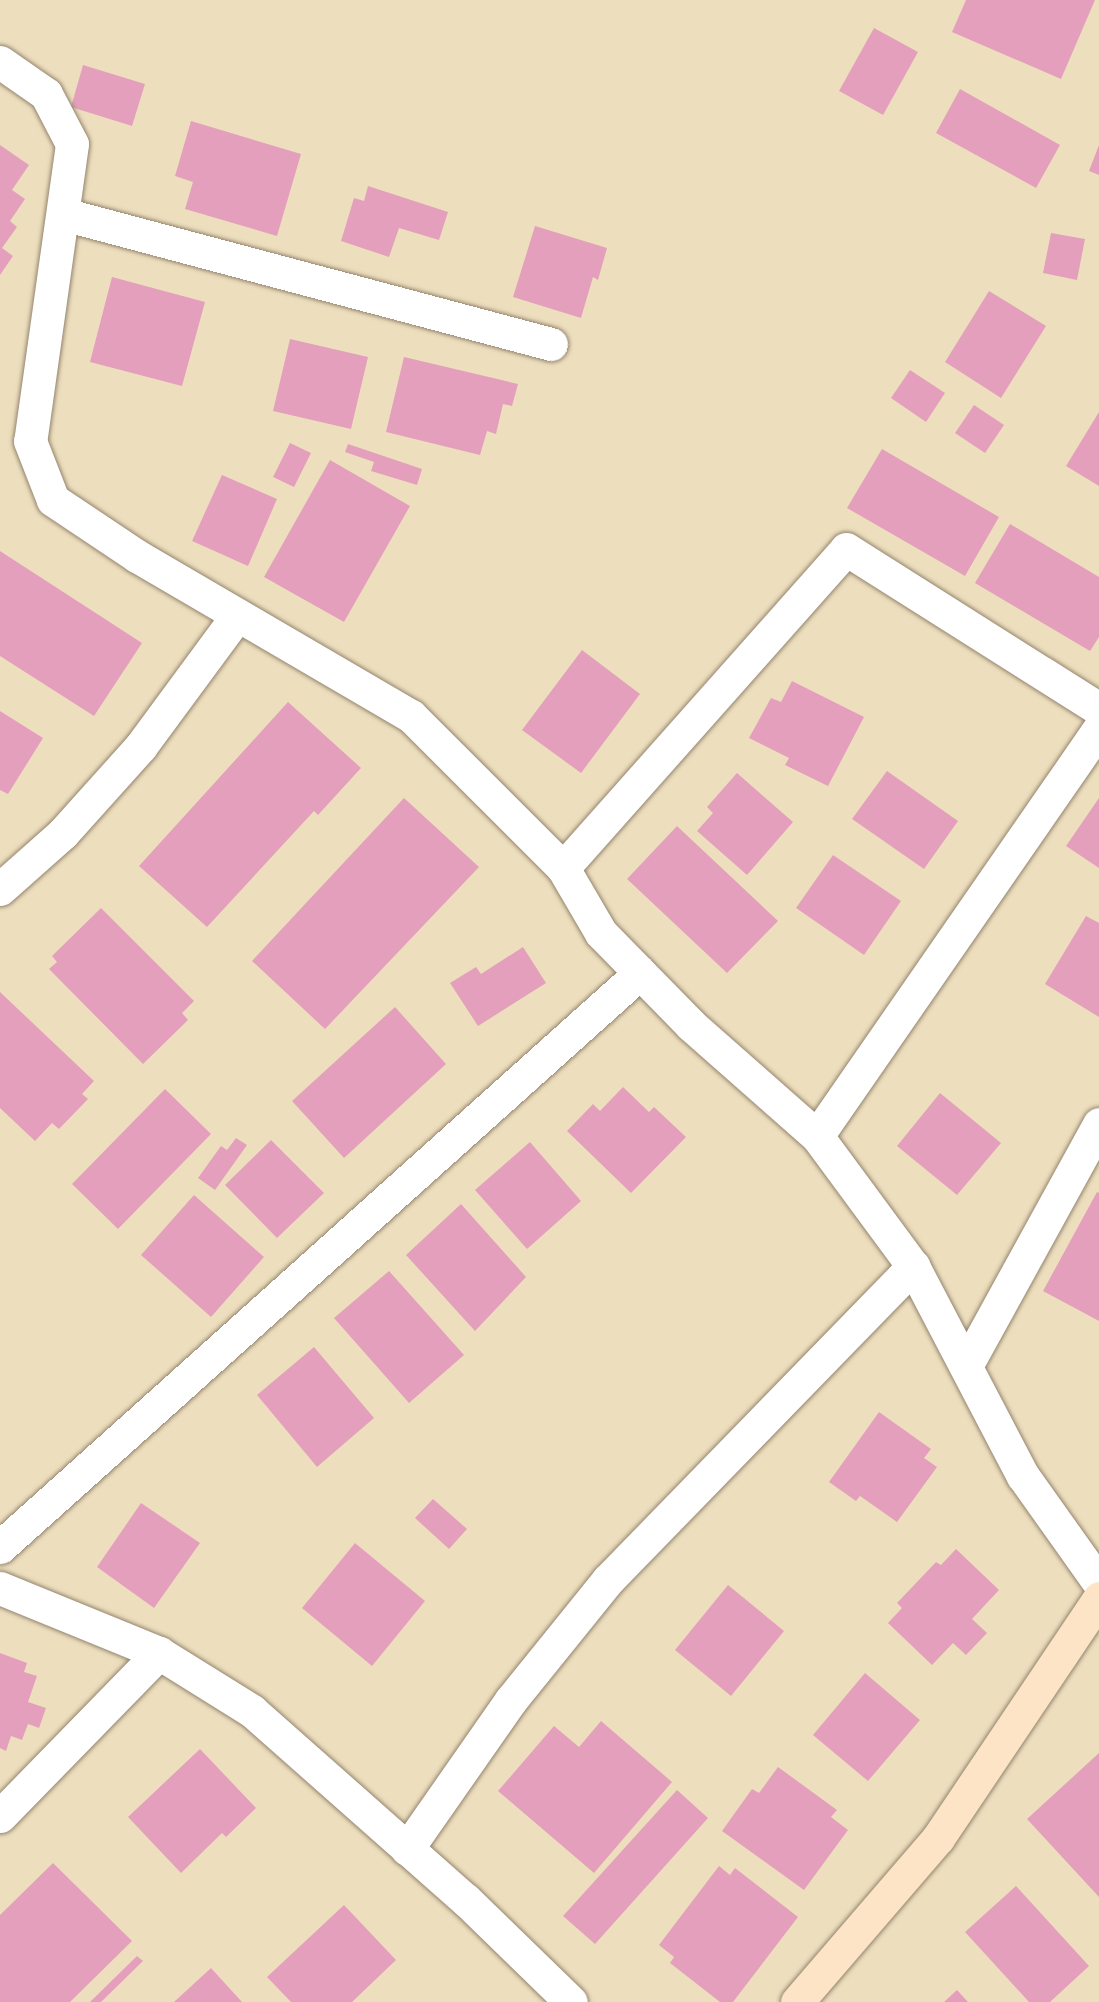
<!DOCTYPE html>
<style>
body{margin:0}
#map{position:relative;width:1099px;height:2002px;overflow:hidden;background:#eddfbe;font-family:"Architects Daughter",sans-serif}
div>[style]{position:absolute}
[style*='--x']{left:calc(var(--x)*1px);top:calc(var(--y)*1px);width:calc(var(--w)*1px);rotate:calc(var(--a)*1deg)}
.building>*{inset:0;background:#e49fbc}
.roads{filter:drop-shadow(0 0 2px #94846e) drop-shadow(0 0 2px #94846e)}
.street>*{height:33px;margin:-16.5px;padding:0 16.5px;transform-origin:16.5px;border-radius:16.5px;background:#fff}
.secondary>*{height:33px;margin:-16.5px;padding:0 16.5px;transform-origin:16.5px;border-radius:16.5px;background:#fee4c6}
span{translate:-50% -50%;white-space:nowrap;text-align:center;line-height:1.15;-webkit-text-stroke:6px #f6f6f2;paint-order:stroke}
</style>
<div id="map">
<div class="building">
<div style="clip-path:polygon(966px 0,1095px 0,1061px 79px,952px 32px)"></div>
<div style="clip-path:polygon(874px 28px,918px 52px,883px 115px,839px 91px)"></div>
<div style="clip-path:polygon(83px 65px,145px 84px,132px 126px,71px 107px)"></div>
<div style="clip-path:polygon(960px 89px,1060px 145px,1036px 188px,936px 133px)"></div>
<div style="clip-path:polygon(191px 121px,301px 154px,277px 236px,185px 209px,193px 182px,175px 176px)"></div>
<div style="clip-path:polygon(0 145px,29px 165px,12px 190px,25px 199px,10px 221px,17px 227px,2px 248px,13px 256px,0 275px)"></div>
<div style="clip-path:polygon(1099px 145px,1099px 175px,1089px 171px)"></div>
<div style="clip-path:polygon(368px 186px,448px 212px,439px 240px,399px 228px,389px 257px,341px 241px,354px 198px,364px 201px)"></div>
<div style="clip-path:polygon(535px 226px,607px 248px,598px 280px,593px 277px,581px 318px,513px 297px)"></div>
<div style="clip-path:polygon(1051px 233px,1085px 239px,1077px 280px,1043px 273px)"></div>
<div style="clip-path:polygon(112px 277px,205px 302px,182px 386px,90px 362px)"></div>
<div style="clip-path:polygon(989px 291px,1046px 326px,1001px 398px,945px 362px)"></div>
<div style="clip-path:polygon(290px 339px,368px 357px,351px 429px,273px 411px)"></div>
<div style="clip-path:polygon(404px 357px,518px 384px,512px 406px,503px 404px,496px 434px,487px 431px,480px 455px,386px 432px)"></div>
<div style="clip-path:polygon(910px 370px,945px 393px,926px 422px,891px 398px)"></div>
<div style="clip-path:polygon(974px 405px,1004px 425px,985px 453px,955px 433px)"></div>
<div style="clip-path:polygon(1099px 412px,1099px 486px,1066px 466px)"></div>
<div style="clip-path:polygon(290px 443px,311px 453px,294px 487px,273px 477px)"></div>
<div style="clip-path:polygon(348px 444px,422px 469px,417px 485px,371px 471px,374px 462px,345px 452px)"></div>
<div style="clip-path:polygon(882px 449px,999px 517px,965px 576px,847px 508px)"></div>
<div style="clip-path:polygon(330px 460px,410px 506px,344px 622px,264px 577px)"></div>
<div style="clip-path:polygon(222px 475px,277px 499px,248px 566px,192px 541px)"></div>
<div style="clip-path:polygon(1010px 524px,1099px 577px,1099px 637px,1090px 651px,975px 583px)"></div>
<div style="clip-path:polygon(0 551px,142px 643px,94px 716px,0 656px)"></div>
<div style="clip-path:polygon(582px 650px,640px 694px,581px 773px,522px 730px)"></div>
<div style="clip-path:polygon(792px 681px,864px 717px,828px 786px,785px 765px,789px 758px,749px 738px,771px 698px,781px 702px)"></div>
<div style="clip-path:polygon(288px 702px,361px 768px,318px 815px,314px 811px,207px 927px,139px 866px)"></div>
<div style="clip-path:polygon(0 711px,43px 738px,8px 794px,0 790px)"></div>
<div style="clip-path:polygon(887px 771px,958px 821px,924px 869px,852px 819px)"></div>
<div style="clip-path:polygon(737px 773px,793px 822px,747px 875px,697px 831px,713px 813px,707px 807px)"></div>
<div style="clip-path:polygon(404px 798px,479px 867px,325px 1029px,252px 961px)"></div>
<div style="clip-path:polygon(1099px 798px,1099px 868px,1066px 846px)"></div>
<div style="clip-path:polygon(677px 826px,778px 921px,727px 973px,627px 879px)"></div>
<div style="clip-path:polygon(833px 855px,901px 901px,864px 955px,796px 908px)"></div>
<div style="clip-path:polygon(101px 908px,194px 1001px,182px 1013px,188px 1020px,143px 1064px,49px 969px,57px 962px,52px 956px)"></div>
<div style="clip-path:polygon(1086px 916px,1099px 923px,1099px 1017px,1045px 984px)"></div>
<div style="clip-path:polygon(523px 947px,546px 983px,478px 1026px,450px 983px,476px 967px,481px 974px)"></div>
<div style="clip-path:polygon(0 992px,94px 1081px,82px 1094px,88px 1099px,59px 1129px,52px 1123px,35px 1141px,0 1108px)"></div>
<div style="clip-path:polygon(395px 1007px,446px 1064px,344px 1158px,292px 1101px)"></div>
<div style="clip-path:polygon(623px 1087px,649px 1112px,654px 1107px,686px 1137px,631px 1193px,567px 1131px,593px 1104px,600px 1111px)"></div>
<div style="clip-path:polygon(165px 1089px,211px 1134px,118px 1229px,72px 1184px)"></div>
<div style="clip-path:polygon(940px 1093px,1001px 1143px,957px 1195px,897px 1146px)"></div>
<div style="clip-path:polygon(236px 1138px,247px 1145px,215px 1190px,198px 1178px,221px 1146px,227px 1150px)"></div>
<div style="clip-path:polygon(271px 1140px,324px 1193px,277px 1238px,225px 1185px)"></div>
<div style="clip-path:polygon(530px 1142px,581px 1201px,527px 1249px,475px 1190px)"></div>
<div style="clip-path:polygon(1097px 1192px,1099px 1193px,1099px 1321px,1043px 1291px)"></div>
<div style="clip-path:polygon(194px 1195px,264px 1257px,211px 1317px,141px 1255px)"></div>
<div style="clip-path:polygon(461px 1204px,526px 1277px,475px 1331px,406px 1255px)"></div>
<div style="clip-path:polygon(389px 1271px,464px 1355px,409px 1403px,334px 1318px)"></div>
<div style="clip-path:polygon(314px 1347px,374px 1418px,317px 1467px,257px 1395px)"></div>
<div style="clip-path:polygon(879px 1412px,931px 1449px,924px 1458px,937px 1467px,897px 1522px,860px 1496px,856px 1501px,829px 1482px)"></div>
<div style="clip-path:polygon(433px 1499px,467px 1529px,449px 1549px,415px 1518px)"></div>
<div style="clip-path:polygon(141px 1503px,200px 1543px,154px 1608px,97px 1567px)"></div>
<div style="clip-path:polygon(355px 1543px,425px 1601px,372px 1666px,302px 1608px)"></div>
<div style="clip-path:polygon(956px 1549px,999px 1590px,972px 1619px,987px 1633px,966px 1655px,953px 1643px,932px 1665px,888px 1623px,902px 1608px,897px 1603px,936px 1562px,941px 1565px)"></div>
<div style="clip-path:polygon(728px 1585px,784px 1631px,731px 1696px,675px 1650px)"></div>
<div style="clip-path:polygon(0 1653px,27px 1663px,24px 1672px,37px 1676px,28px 1702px,46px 1708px,39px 1728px,28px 1724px,22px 1740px,11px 1736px,6px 1751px,0 1748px)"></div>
<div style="clip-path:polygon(865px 1673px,920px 1720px,868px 1781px,813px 1735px)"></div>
<div style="clip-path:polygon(601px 1721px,672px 1782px,594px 1873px,498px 1791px,554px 1726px,579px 1747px)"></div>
<div style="clip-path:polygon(200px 1749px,256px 1808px,226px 1837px,222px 1833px,181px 1873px,128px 1817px)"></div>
<div style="clip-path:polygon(1099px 1753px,1099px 1897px,1027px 1819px)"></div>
<div style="clip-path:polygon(778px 1767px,837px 1810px,831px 1817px,848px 1830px,804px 1890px,722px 1831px,752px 1789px,759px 1793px)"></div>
<div style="clip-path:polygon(677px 1790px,708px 1818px,595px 1944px,563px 1916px)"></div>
<div style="clip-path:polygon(53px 1863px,132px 1941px,70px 2002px,0 2002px,0 1915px)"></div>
<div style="clip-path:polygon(719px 1866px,730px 1875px,735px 1868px,798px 1917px,733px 2002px,720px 2002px,670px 1963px,674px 1957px,659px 1945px)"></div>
<div style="clip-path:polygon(1016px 1886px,1089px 1966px,1050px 2002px,1029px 2002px,965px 1932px)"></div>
<div style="clip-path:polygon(344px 1905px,396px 1960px,352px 2002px,291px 2002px,267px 1977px)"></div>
<div style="clip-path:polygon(137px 1956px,143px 1961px,101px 2002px,90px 2002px)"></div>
<div style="clip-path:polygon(211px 1968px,242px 2002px,174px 2002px)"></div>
<div style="clip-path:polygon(957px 1990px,968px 2002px,944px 2002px)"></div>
</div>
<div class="roads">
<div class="street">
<div style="--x:0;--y:62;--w:56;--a:34.8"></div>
<div style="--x:46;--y:94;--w:56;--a:62.5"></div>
<div style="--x:72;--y:144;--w:300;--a:98"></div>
<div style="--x:30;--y:441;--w:63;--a:68.7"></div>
<div style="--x:53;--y:500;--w:101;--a:33.7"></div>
<div style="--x:137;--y:556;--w:317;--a:30.3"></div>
<div style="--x:411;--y:716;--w:215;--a:45"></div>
<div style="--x:563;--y:868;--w:75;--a:59.7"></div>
<div style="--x:601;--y:933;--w:129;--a:45.6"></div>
<div style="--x:691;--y:1025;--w:168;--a:41.4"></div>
<div style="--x:817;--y:1136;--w:162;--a:53.6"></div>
<div style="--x:913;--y:1266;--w:237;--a:62.4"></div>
<div style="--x:1023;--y:1476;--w:131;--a:54.6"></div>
<div style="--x:63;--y:214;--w:505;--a:14.92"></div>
<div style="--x:563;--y:868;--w:426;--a:-48.4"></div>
<div style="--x:846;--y:549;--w:299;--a:32.3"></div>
<div style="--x:0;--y:889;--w:84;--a:-41.6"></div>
<div style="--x:63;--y:833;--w:117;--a:-48.1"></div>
<div style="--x:141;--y:746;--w:162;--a:-53.6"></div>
<div style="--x:817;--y:1136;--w:496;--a:-55.3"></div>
<div style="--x:966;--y:1366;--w:276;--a:-61.2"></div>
<div style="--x:0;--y:1547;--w:860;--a:-41.89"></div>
<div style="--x:0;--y:1588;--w:172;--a:22.2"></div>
<div style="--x:159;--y:1653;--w:110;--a:31.9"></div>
<div style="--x:252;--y:1711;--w:286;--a:41.5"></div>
<div style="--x:466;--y:1900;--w:146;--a:44.2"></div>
<div style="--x:0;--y:1816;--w:228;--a:-45.7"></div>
<div style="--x:407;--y:1849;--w:182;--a:-55.1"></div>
<div style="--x:511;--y:1700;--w:154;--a:-51.1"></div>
<div style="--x:608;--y:1580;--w:438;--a:-45.8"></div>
</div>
<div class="secondary">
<div style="--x:797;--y:2002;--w:216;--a:-49.3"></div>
<div style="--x:938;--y:1838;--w:289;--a:-56.1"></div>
</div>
</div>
</div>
